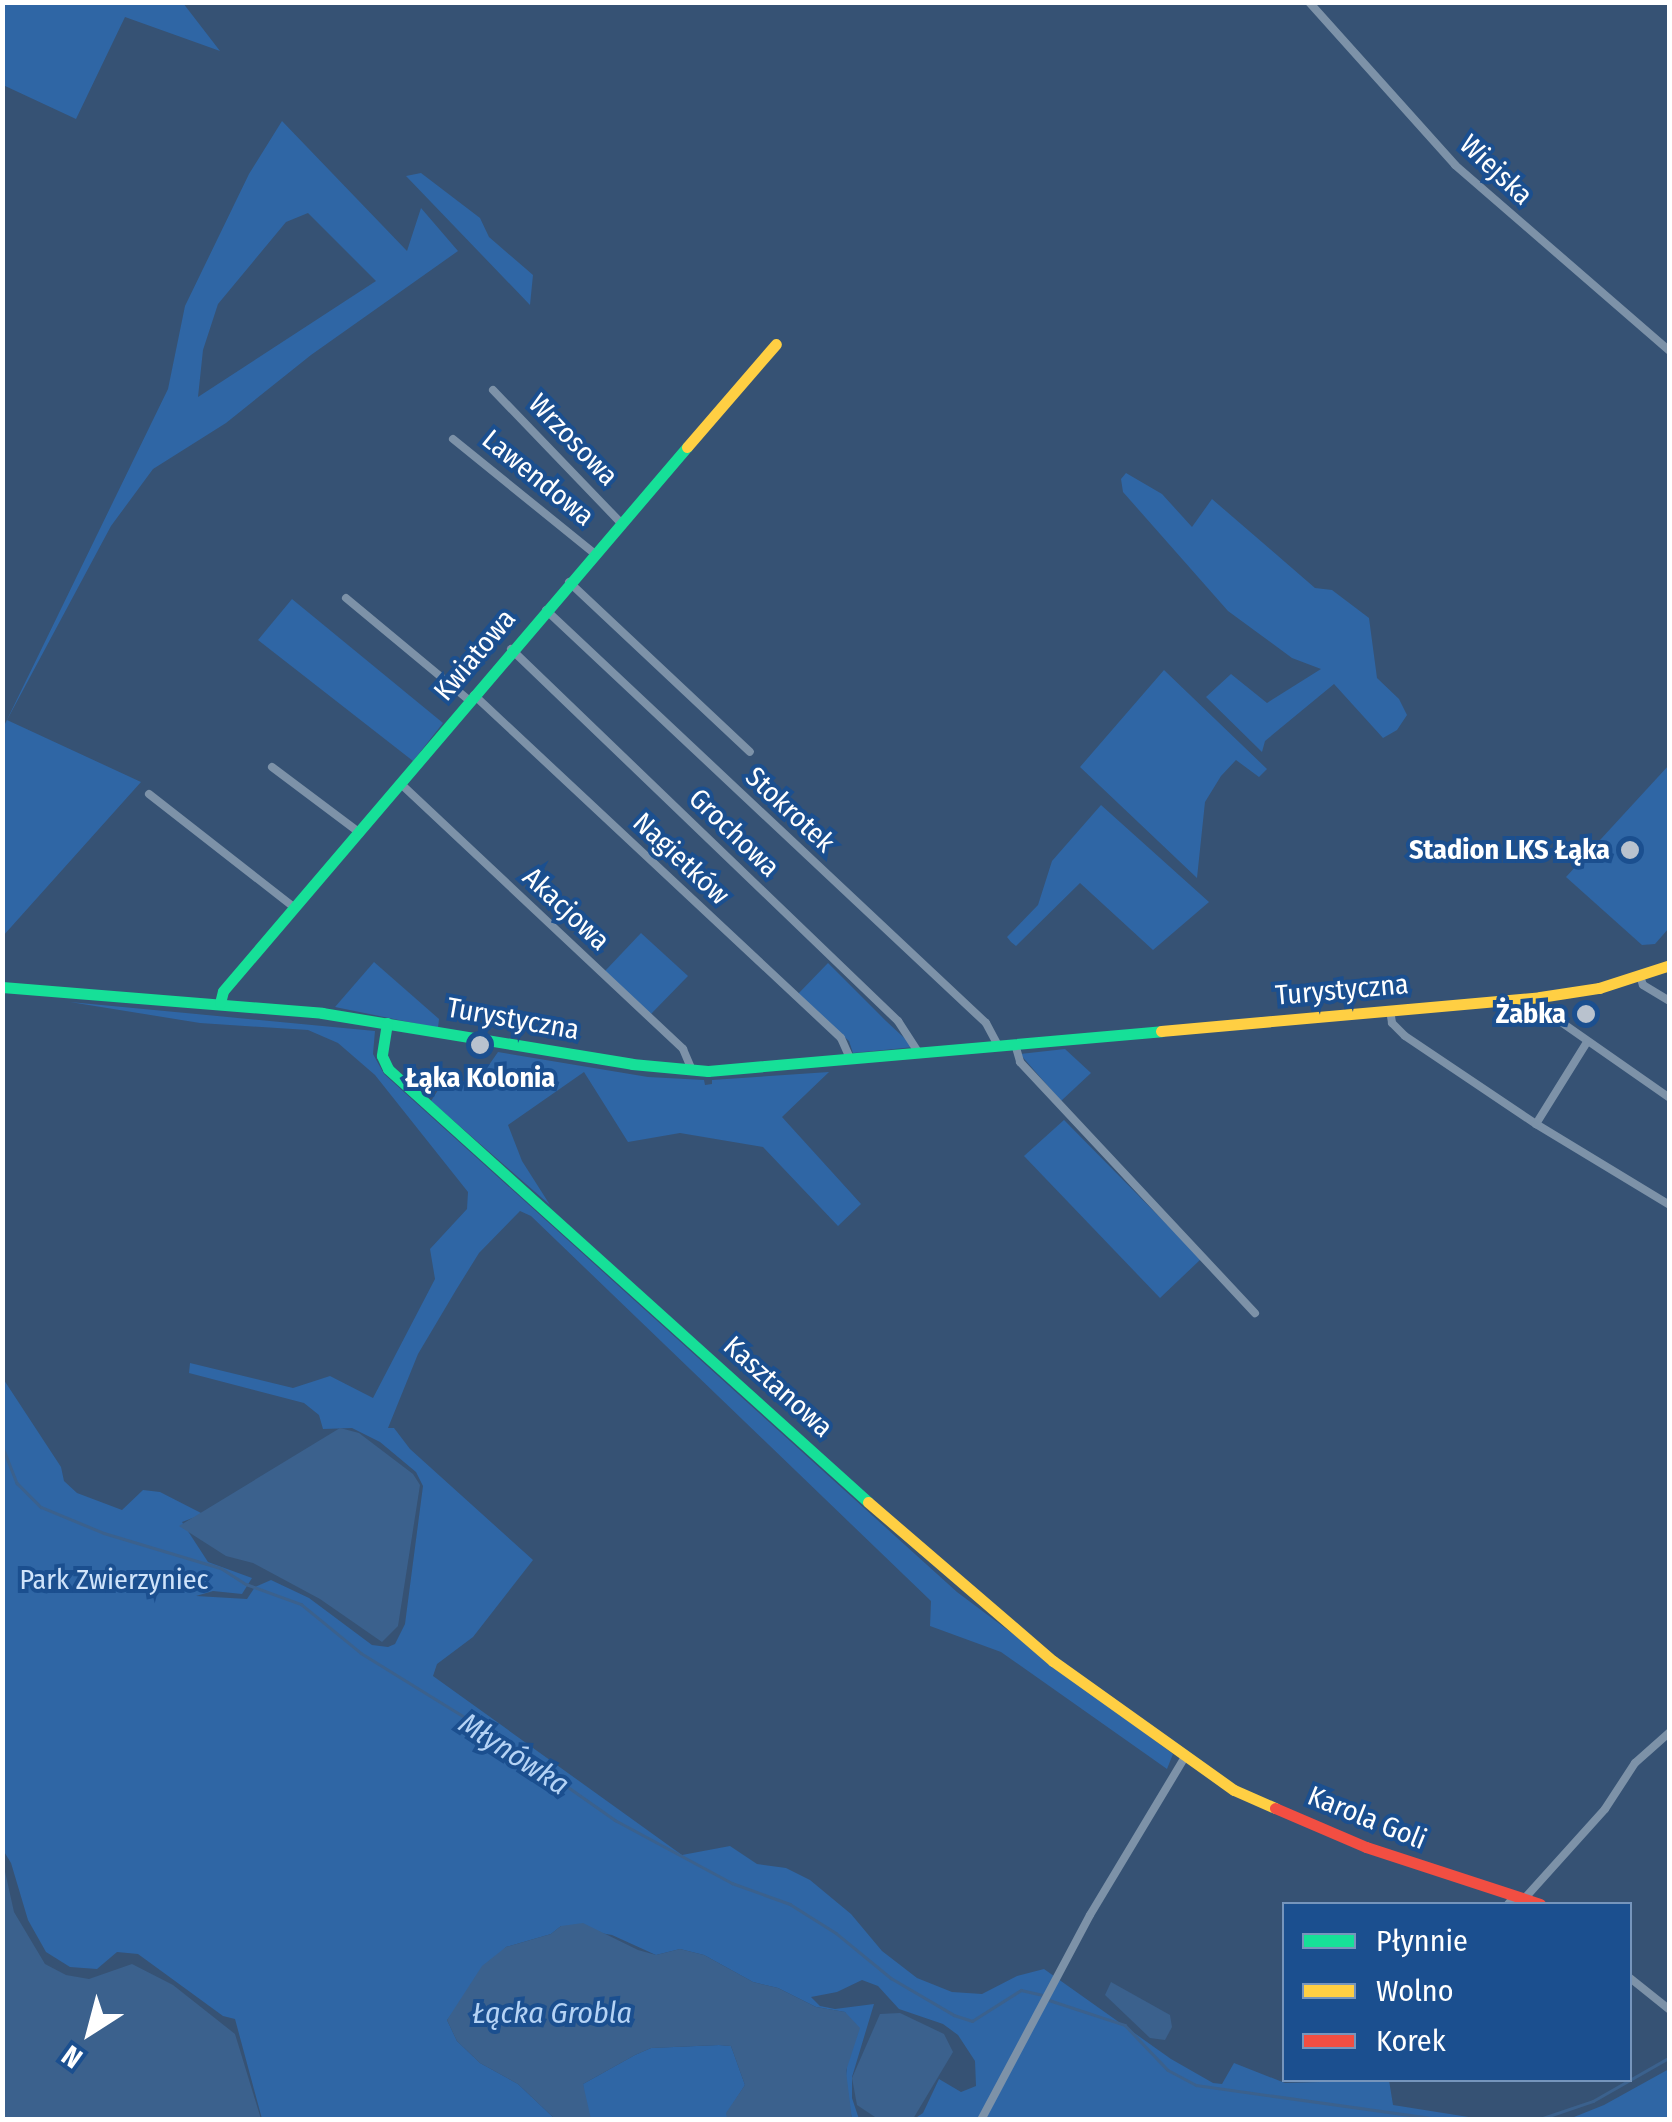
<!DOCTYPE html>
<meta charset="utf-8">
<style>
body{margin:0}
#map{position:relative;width:1672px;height:2122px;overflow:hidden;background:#365274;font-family:"Fira Sans Condensed",sans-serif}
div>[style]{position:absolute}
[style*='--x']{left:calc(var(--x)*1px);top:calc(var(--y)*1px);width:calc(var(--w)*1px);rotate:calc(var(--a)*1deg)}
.green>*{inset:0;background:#2f66a5}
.water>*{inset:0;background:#3b618d}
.stream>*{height:2.5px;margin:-1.25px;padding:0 1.25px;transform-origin:1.25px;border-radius:1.25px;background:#3b618d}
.street>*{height:8px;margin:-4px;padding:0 4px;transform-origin:4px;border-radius:4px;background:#7d92a8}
.fast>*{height:11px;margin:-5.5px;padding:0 5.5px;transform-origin:5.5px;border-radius:5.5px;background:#16e098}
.slow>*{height:11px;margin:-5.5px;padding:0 5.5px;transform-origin:5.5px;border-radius:5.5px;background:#ffcf43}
.jam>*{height:11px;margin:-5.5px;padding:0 5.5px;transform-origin:5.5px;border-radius:5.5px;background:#f24e42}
.dots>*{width:28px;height:28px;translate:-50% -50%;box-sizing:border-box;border:5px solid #1b4f8f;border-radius:50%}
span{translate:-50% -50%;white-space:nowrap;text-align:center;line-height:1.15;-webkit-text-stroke:8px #1b4f8f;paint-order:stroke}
.street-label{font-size:28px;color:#fff}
.poi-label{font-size:28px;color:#fff;font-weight:700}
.right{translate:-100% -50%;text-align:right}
.park-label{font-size:28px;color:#cfe3fa}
.water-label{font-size:30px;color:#b5d3f5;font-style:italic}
.frame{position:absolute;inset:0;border:5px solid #fff;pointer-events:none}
.legend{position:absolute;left:1282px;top:1902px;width:350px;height:180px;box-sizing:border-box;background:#1b4f8f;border:2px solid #7695bc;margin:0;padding:12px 18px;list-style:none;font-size:30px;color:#fff}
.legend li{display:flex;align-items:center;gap:20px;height:50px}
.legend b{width:50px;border:2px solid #7695bc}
.north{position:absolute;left:40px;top:1982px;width:100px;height:100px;-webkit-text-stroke:8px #1b4f8f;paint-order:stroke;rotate:216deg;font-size:28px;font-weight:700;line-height:40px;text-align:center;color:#fff}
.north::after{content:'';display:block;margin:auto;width:35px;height:45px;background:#fff;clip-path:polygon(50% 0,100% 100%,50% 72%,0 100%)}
</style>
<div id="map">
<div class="green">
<div style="clip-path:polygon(3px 2px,183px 3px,220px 51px,125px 17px,76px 119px,3px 85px)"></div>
<div style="clip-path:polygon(evenodd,282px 121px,407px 251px,421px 208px,458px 251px,311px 355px,226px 423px,153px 469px,111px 526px,7px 720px,141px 782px,3px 936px,3px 728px,168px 389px,185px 306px,249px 174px,282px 121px,308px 213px,376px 281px,198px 397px,203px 350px,218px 304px,286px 222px,308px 213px)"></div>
<div style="clip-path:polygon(421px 173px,480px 218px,489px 237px,533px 275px,530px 305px,406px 176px)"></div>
<div style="clip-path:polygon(1126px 473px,1162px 494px,1192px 527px,1212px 499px,1315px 588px,1332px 590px,1369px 618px,1377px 678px,1399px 699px,1407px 715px,1397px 730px,1383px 738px,1334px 684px,1265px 741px,1262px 752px,1206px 697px,1231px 674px,1267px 703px,1321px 669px,1292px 658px,1228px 611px,1123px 492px,1121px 479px)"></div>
<div style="clip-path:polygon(292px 599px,443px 723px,413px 761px,258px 640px)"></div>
<div style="clip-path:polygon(1164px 670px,1267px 769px,1259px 777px,1236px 760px,1221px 776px,1205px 802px,1197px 878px,1080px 767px)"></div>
<div style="clip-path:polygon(1669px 765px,1669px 928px,1655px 944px,1642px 945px,1566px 877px)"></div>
<div style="clip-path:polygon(1101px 805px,1209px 902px,1153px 950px,1080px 883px,1016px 946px,1011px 942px,1007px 937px,1038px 905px,1052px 861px)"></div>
<div style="clip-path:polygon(641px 933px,688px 976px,650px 1015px,605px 971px)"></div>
<div style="clip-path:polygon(374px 962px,439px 1019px,438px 1028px,335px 1007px)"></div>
<div style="clip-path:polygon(828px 963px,886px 1021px,914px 1047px,853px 1053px,849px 1041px,797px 995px)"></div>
<div style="clip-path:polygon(70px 1002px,375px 1031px,373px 1054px,384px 1074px,957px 1592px,1173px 1754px,1167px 1769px,1001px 1652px,930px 1626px,931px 1601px,531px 1216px,520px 1211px,479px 1253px,456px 1290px,418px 1354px,388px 1428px,394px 1428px,410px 1449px,533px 1560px,473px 1637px,437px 1664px,433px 1676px,682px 1855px,730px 1846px,757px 1864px,786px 1868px,810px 1880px,851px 1914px,882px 1951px,917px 1978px,952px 1992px,982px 1994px,1017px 1976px,1044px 1969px,1171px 2059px,1213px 2083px,1222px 2084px,1234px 2063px,1285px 2083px,1389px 2080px,1393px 2105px,1481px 2119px,914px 2119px,923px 2113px,939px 2079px,961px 2092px,976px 2086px,975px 2061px,958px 2035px,943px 2024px,899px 2009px,878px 1986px,862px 1980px,837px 1992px,811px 1997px,820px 2006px,835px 2009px,874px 2004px,852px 2077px,852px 2098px,859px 2119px,852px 2119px,845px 2087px,851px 2022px,845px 2012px,816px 2007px,778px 1988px,753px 1982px,704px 1955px,680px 1949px,656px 1955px,612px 1935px,561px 1926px,551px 1934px,506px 1947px,447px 2020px,457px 2041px,480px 2063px,518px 2084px,555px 2119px,262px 2119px,235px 2019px,223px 2016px,138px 1954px,117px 1952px,97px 1969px,70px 1967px,46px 1952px,28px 1920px,11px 1863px,3px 1850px,2px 1377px,61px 1467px,64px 1481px,77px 1493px,122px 1510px,143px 1490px,160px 1492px,203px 1514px,182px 1522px,208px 1562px,252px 1578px,242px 1594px,213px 1591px,196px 1596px,247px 1599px,255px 1587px,271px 1580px,309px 1598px,372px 1645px,388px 1647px,395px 1644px,405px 1624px,423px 1486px,416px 1472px,380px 1442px,352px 1428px,323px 1429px,319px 1415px,304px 1403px,189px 1373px,190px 1363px,293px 1388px,330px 1376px,373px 1398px,435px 1279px,430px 1249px,467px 1209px,468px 1192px,375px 1075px,338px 1043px,308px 1030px,200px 1023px)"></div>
<div style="clip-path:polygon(1065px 1049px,1091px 1073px,1061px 1101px,1020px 1054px)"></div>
<div style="clip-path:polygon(498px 1052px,648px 1077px,704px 1080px,705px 1085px,712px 1084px,712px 1080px,829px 1072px,782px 1117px,861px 1204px,838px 1226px,763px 1147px,680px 1133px,628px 1142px,584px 1072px,508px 1125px,522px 1161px,550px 1205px,431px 1101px,447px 1076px,475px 1085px)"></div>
<div style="clip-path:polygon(1064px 1120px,1201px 1259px,1160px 1298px,1024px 1156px)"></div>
<div style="clip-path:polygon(719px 2045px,731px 2046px,745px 2085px,727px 2113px,727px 2119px,591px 2120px,585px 2108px,583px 2084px,635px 2055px,651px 2048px)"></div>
<div style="clip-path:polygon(1669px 2069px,1669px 2119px,1569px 2119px,1604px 2105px)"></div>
</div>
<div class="water">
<div style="clip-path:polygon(340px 1428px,359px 1433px,413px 1474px,420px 1485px,398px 1626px,382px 1642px,320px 1599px,253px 1563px,226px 1556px,179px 1526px)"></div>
<div style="clip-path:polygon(2px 1858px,14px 1912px,45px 1964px,66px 1975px,89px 1979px,132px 1964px,173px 1985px,235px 2034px,261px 2119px,3px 2119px)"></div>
<div style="clip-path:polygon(583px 1923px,638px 1950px,656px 1955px,680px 1949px,704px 1955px,753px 1982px,778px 1988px,816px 2007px,845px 2012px,860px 2028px,846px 2071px,852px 2119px,727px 2119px,726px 2113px,745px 2085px,731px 2046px,719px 2045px,651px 2048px,635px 2055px,583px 2084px,591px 2119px,555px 2119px,518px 2084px,480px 2063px,457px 2041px,447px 2020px,482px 1966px,506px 1947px,551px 1934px,561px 1926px)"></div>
<div style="clip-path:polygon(1111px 1982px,1170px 2015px,1172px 2027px,1165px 2040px,1150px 2038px,1105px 1995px)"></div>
<div style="clip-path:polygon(900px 2013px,944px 2034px,953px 2052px,913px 2119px,878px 2119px,857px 2105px,852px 2078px,880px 2014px)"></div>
</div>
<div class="stream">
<div style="--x:2;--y:1445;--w:41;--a:68.5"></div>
<div style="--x:17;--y:1483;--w:34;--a:45"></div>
<div style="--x:41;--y:1507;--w:68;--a:22.4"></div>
<div style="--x:104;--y:1533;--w:122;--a:16.7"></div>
<div style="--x:221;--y:1568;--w:30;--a:33"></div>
<div style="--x:246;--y:1584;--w:59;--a:20"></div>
<div style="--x:301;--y:1604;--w:77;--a:39.2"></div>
<div style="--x:361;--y:1653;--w:156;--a:31.7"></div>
<div style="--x:494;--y:1735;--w:148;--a:35.1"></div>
<div style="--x:615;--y:1820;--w:133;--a:28.3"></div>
<div style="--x:732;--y:1883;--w:62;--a:19.9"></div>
<div style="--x:790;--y:1904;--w:54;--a:32.2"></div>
<div style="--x:836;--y:1933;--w:71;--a:39.3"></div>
<div style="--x:891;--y:1978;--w:73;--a:30.4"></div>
<div style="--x:954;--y:2015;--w:19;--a:18"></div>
<div style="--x:972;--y:2021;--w:58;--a:-32.3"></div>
<div style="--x:1021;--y:1990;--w:22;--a:13"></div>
<div style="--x:1049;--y:2000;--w:80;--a:18.2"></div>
<div style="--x:1125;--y:2025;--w:62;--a:46.3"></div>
<div style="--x:1168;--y:2070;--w:32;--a:28"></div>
<div style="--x:1196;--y:2085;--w:250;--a:8"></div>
<div style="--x:1537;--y:2120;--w:59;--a:-18.7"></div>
<div style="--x:1593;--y:2101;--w:89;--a:-29.7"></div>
</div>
<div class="street">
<div style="--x:1309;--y:2;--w:219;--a:48.1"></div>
<div style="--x:1455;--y:165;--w:284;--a:40.9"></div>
<div style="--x:493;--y:390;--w:183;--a:46.1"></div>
<div style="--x:453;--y:439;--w:181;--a:39"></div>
<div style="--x:569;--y:582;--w:248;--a:43.2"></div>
<div style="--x:346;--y:598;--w:160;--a:39.7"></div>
<div style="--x:546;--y:610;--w:603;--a:43.19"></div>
<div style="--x:986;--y:1023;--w:26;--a:62"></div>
<div style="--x:511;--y:649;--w:537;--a:43.87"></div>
<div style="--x:898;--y:1021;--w:38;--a:57"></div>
<div style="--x:474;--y:695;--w:502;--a:43.06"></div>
<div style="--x:841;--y:1038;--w:24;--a:66"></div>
<div style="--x:272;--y:767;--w:110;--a:36.9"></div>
<div style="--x:401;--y:784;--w:387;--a:43.2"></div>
<div style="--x:683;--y:1049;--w:23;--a:67"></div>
<div style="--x:149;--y:794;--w:185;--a:38"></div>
<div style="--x:1640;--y:976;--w:9;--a:72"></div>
<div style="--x:1643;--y:985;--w:31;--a:31"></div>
<div style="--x:1540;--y:997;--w:18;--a:63"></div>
<div style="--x:1548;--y:1013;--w:149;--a:34.9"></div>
<div style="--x:1390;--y:1010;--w:13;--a:81"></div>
<div style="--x:1392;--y:1023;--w:18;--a:45"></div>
<div style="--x:1405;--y:1036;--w:158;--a:33.9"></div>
<div style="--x:1536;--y:1124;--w:157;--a:31.2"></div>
<div style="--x:1015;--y:1044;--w:19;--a:74"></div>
<div style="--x:1020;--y:1062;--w:344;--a:46.9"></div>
<div style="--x:1536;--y:1124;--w:97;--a:-58.1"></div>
<div style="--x:1524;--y:1899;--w:121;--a:-48"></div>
<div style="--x:1605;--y:1809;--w:55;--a:-56.9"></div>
<div style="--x:1635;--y:1763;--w:47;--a:-41.5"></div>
<div style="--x:1508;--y:1904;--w:9;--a:-49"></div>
<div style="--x:1630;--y:1978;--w:51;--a:38.7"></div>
<div style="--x:981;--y:2120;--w:232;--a:-62"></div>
<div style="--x:1090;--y:1915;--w:184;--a:-59"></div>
</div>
<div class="fast">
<div style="--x:2;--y:987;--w:321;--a:4.6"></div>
<div style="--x:322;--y:1013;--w:314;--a:9.3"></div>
<div style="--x:632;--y:1064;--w:76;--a:5.3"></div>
<div style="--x:708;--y:1071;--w:455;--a:-5"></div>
<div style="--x:220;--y:1003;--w:12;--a:-76"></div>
<div style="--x:223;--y:991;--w:715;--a:-49.54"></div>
<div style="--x:387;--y:1023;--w:33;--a:99"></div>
<div style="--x:382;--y:1056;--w:14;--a:65"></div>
<div style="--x:388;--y:1069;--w:646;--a:42.05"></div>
</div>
<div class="slow">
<div style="--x:687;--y:447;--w:136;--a:-49.2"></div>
<div style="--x:1161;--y:1031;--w:381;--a:-5.1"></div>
<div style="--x:1540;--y:997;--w:60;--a:-8.7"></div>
<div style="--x:1599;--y:988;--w:75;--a:-17.9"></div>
<div style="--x:868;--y:1502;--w:244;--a:40.7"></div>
<div style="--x:1053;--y:1661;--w:222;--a:35.5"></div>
<div style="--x:1234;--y:1790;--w:45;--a:23.7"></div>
</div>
<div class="jam">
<div style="--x:1275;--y:1808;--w:99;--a:23.2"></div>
<div style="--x:1366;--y:1847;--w:183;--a:18.1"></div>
</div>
<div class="dots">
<div style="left:1630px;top:850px;background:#b9c2ce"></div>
<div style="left:1586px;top:1014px;background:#b9c2ce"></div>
<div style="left:480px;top:1045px;background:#b9c2ce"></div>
</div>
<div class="street-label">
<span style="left:1496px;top:170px;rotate:43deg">Wiejska</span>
<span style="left:573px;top:440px;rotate:46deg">Wrzosowa</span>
<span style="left:538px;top:478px;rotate:39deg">Lawendowa</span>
<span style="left:475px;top:655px;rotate:-50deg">Kwiatowa</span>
<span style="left:790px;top:810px;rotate:43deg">Stokrotek</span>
<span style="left:734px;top:833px;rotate:44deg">Grochowa</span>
<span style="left:681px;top:859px;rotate:43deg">Nagietków</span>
<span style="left:566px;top:909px;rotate:43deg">Akacjowa</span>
<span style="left:1342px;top:990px;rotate:-5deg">Turystyczna</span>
<span style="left:513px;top:1019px;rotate:10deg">Turystyczna</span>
<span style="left:778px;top:1387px;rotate:42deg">Kasztanowa</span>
<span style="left:1367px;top:1818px;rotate:22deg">Karola Goli</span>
</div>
<div class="poi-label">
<span class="right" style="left:1610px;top:850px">Stadion LKS Łąka</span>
<span class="right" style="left:1566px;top:1014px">Żabka</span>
<span style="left:480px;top:1078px">Łąka Kolonia</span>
</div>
<div class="park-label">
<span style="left:114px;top:1580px">Park Zwierzyniec</span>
</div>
<div class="water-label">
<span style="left:514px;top:1754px;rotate:33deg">Młynówka</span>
<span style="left:552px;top:2013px">Łącka Grobla</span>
</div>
<div class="frame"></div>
<ul class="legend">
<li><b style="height:12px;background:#16e098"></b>Płynnie</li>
<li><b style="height:12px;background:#ffcf43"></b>Wolno</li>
<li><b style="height:12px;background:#f24e42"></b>Korek</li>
</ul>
<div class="north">N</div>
</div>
